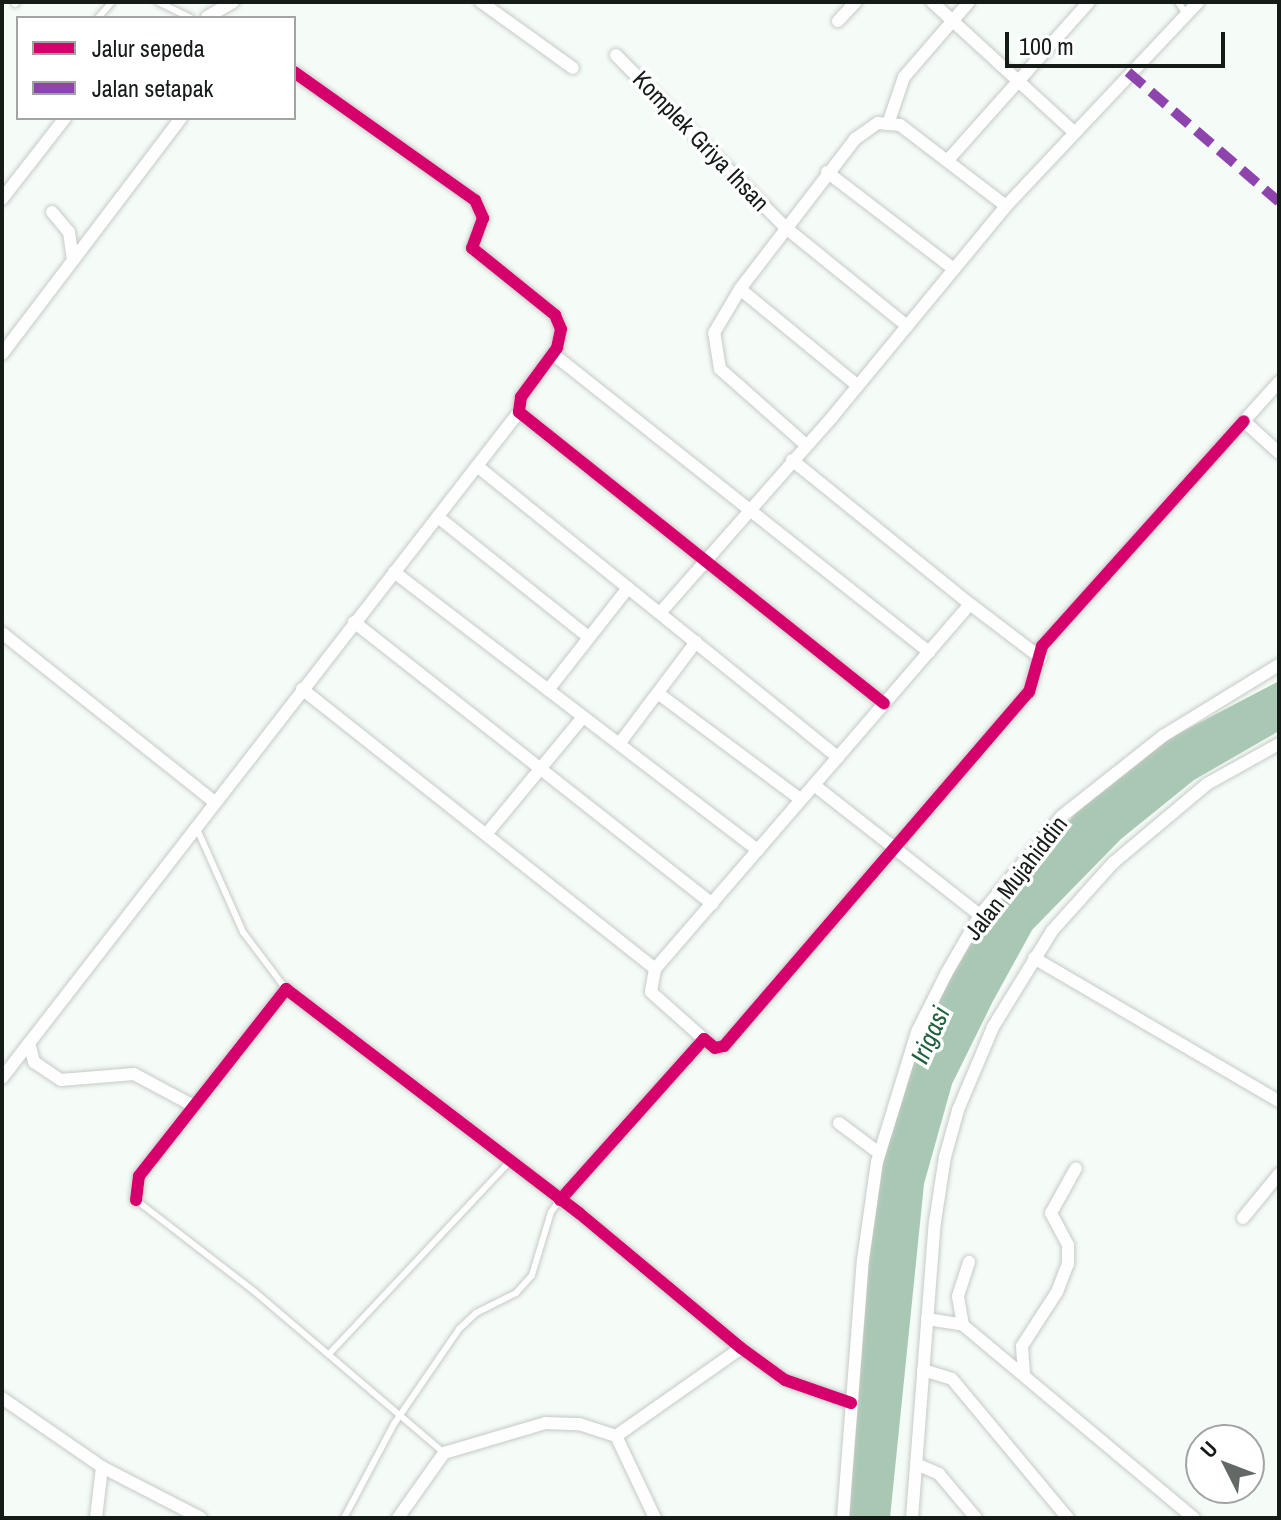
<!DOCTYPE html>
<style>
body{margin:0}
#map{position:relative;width:1281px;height:1520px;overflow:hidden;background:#f5fbf6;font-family:"Archivo Narrow",sans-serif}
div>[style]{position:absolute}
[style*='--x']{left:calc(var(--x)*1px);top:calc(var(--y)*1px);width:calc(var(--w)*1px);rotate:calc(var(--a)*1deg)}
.water>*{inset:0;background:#a9c8b4}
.roads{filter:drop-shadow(0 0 2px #c5cac6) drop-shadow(0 0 2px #c5cac6)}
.lane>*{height:6px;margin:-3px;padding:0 3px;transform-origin:3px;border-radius:3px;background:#fefefe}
.street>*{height:12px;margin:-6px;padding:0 6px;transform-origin:6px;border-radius:6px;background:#fefefe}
.quiet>*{height:10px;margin-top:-5px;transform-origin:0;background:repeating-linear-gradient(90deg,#8e44ad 0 20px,transparent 0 30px)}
.cycleway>*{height:12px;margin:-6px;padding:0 6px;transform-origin:6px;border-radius:6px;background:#d6006c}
span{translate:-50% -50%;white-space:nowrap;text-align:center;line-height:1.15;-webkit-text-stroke:7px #fff;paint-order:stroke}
.street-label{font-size:24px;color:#151b17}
.water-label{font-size:26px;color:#21623e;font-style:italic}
.frame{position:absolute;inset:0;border:4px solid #151b17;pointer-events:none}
.legend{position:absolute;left:16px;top:16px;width:280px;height:104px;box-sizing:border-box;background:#fff;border:2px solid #a1a4a2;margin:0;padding:10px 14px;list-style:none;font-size:24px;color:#151b17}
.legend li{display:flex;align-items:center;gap:16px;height:40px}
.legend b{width:40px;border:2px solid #a1a4a2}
.north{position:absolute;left:1185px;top:1424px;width:80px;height:80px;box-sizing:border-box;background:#fff;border:2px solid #a1a4a2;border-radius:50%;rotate:312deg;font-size:22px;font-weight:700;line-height:32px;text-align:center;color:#151b17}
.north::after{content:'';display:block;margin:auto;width:28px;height:36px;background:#636965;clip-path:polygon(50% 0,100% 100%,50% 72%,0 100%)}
.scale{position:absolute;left:1005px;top:32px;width:220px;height:36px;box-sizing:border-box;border:4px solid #151b17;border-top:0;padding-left:10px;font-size:24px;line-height:28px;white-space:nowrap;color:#151b17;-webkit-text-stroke:6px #fff;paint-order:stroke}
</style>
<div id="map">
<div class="water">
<div style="clip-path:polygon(1279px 681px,1279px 731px,1194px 780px,1121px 839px,1032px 930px,993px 1001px,952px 1084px,924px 1184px,890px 1518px,845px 1518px,866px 1258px,880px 1160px,903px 1078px,957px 962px,1007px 889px,1076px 813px,1170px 738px)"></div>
</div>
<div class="roads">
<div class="lane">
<div style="--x:158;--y:2;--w:37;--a:26"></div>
<div style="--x:1178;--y:2;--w:14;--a:56"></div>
<div style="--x:15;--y:4;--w:3;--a:-45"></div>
<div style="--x:98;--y:18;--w:21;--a:-49"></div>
<div style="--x:197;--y:829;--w:113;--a:65.9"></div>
<div style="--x:243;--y:932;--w:71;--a:53"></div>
<div style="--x:136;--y:1200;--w:150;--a:37.7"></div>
<div style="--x:255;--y:1292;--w:248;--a:40.4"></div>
<div style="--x:330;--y:1353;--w:263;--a:-46.8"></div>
<div style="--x:344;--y:1518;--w:106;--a:-62"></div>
<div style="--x:394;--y:1424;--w:115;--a:-55.6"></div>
<div style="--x:459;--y:1329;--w:23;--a:-43"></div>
<div style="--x:476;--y:1313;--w:45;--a:-26.6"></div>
<div style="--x:516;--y:1293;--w:24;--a:-48"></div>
<div style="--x:532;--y:1275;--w:66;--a:-73.2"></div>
<div style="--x:551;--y:1212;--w:15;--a:-53"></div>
</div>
<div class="street">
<div style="--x:481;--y:2;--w:113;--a:35.7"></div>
<div style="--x:932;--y:2;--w:191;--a:42.5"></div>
<div style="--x:207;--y:17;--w:30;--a:-30"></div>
<div style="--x:838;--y:21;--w:26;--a:-47"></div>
<div style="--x:616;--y:55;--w:243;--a:45.5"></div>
<div style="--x:786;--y:228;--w:156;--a:39"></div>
<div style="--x:294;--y:72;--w:222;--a:35.3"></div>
<div style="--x:475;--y:200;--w:20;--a:66"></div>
<div style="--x:483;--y:218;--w:32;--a:110"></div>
<div style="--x:472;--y:248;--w:107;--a:38.9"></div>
<div style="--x:555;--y:315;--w:15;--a:67"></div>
<div style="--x:561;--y:329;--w:19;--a:102"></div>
<div style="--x:557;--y:348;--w:61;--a:126.3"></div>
<div style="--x:521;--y:397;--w:15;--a:98"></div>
<div style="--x:519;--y:412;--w:467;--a:38.6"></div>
<div style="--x:888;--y:124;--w:50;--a:-71.2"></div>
<div style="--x:904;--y:77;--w:99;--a:-49.1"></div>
<div style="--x:948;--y:160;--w:212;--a:-48.3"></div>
<div style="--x:827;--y:172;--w:160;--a:37.4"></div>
<div style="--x:2;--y:199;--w:103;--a:-52.1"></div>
<div style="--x:52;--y:212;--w:26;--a:50"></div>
<div style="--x:69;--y:232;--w:28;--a:82"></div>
<div style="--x:740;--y:289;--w:151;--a:39.4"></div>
<div style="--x:2;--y:354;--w:296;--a:-52.8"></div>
<div style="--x:553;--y:354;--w:480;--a:38.4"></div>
<div style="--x:1279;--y:382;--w:52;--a:131.9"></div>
<div style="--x:1244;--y:421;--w:47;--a:42.4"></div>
<div style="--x:806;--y:445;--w:115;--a:-138.5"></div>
<div style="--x:720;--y:369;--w:36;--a:-99"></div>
<div style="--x:714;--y:333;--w:51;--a:-59.4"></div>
<div style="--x:740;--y:289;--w:189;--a:-52.5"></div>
<div style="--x:855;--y:139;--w:28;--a:-35"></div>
<div style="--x:878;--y:123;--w:22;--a:5"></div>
<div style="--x:900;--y:125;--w:133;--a:37.4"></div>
<div style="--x:792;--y:460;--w:229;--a:39"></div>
<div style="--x:477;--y:466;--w:464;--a:38.9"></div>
<div style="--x:438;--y:517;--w:191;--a:38.6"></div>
<div style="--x:394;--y:572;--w:458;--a:37.4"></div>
<div style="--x:660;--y:613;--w:262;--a:-48.7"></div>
<div style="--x:833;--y:416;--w:272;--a:-50.5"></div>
<div style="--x:1006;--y:206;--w:280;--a:-46.7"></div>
<div style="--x:354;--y:622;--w:456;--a:38.2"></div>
<div style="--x:2;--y:633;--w:270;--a:38.5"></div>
<div style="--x:302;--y:689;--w:451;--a:38.4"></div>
<div style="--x:655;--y:969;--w:23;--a:100"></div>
<div style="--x:651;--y:992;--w:71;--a:41.6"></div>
<div style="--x:548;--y:690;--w:130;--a:-51.9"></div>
<div style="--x:659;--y:694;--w:177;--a:36.7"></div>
<div style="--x:619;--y:744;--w:128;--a:-53"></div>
<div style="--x:814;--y:785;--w:211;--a:38.1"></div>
<div style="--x:488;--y:832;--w:149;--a:-50.4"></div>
<div style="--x:1034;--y:958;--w:284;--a:30.3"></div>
<div style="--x:655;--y:969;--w:482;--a:-49.2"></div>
<div style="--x:970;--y:604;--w:89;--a:37.3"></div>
<div style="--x:29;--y:1043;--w:20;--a:75"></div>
<div style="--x:34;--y:1062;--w:32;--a:34"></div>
<div style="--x:61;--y:1080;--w:73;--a:-4.7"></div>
<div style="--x:134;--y:1074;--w:64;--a:28.2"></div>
<div style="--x:2;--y:1078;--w:843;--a:-52.18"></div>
<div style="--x:839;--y:1123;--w:50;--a:36.9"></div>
<div style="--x:136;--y:1200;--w:24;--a:-83"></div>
<div style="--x:139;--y:1176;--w:238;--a:-51.8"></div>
<div style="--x:286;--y:989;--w:369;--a:37.4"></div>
<div style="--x:579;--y:1213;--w:211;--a:39.8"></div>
<div style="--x:741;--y:1348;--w:54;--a:36"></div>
<div style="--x:785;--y:1380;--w:70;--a:19.2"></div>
<div style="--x:560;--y:1200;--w:216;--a:-48.2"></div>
<div style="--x:704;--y:1039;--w:14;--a:39"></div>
<div style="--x:715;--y:1048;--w:9;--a:-13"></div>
<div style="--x:724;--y:1046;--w:467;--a:-49.3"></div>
<div style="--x:1029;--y:692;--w:48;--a:-74.2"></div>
<div style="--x:1042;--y:646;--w:302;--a:-48.1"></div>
<div style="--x:1243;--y:1218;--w:57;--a:-50.7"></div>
<div style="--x:927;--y:1319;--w:36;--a:9"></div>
<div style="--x:963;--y:1325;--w:301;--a:39.9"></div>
<div style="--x:963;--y:1325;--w:29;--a:-100"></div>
<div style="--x:958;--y:1296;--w:36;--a:-72"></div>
<div style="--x:923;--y:1370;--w:30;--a:17"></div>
<div style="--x:952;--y:1379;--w:181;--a:50.2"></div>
<div style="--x:1024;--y:1375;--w:29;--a:-94"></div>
<div style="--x:1022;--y:1346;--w:64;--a:-57.1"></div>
<div style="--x:1057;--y:1292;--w:30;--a:-69"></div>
<div style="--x:1068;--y:1264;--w:19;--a:-90"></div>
<div style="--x:1068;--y:1245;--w:36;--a:-118"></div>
<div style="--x:1051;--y:1213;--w:51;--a:-60.9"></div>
<div style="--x:2;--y:1398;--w:121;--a:34.6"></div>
<div style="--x:102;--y:1467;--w:111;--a:27.3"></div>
<div style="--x:916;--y:1464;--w:25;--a:23"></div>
<div style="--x:939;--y:1474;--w:57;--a:49.9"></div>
<div style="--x:96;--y:1518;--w:51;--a:-83.3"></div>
<div style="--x:398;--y:1518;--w:80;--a:-54.7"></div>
<div style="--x:444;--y:1453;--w:105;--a:-16.5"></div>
<div style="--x:545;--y:1423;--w:34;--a:2"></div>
<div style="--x:579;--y:1424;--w:39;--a:18"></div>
<div style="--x:655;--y:1518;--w:91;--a:-115.4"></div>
<div style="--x:616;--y:1436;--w:153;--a:-35.1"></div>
<div style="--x:843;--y:1518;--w:259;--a:-85.6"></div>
<div style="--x:863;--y:1260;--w:99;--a:-81.9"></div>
<div style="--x:877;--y:1162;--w:136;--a:-72.9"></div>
<div style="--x:917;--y:1032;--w:65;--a:-63.4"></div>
<div style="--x:946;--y:974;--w:68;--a:-60"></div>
<div style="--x:980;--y:915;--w:129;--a:-50.4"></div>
<div style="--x:1062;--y:816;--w:129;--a:-38.4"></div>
<div style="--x:1163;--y:736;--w:136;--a:-31.5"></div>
<div style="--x:912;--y:1518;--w:297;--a:-85.6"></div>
<div style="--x:935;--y:1222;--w:66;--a:-81.3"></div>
<div style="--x:945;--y:1157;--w:49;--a:-74.5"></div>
<div style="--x:958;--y:1110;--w:90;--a:-67.1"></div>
<div style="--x:993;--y:1027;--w:113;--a:-58.4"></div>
<div style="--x:1052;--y:931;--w:91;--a:-48.1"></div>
<div style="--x:1113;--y:863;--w:123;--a:-40"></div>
<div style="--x:1207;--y:784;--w:82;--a:-29.1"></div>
</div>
</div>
<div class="quiet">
<div style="--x:1128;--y:72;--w:199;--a:40.7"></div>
</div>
<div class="cycleway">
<div style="--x:294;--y:72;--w:222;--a:35.3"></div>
<div style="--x:475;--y:200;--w:20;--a:66"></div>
<div style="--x:483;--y:218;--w:32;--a:110"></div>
<div style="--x:472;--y:248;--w:107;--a:38.9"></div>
<div style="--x:555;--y:315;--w:15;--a:67"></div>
<div style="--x:561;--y:329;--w:19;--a:102"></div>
<div style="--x:557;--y:348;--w:61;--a:126.3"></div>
<div style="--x:521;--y:397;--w:15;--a:98"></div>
<div style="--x:519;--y:412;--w:467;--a:38.6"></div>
<div style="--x:136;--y:1200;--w:24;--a:-83"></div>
<div style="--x:139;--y:1176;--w:238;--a:-51.8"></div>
<div style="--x:286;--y:989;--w:369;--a:37.4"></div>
<div style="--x:579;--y:1213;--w:211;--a:39.8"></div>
<div style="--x:741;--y:1348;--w:54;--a:36"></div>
<div style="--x:785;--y:1380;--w:70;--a:19.2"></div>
<div style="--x:560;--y:1200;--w:216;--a:-48.2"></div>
<div style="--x:704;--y:1039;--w:14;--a:39"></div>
<div style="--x:715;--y:1048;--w:9;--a:-13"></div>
<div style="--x:724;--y:1046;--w:467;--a:-49.3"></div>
<div style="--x:1029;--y:692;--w:48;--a:-74.2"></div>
<div style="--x:1042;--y:646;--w:302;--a:-48.1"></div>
</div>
<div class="street-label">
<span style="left:701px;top:141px;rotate:46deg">Komplek Griya Ihsan</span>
<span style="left:1016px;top:878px;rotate:-52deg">Jalan Mujahiddin</span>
</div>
<div class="water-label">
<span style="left:930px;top:1035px;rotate:-66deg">Irigasi</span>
</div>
<div class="frame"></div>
<ul class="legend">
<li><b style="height:10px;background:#d6006c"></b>Jalur sepeda</li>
<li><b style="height:10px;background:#8e44ad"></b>Jalan setapak</li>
</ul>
<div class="north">U</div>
<div class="scale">100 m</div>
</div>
